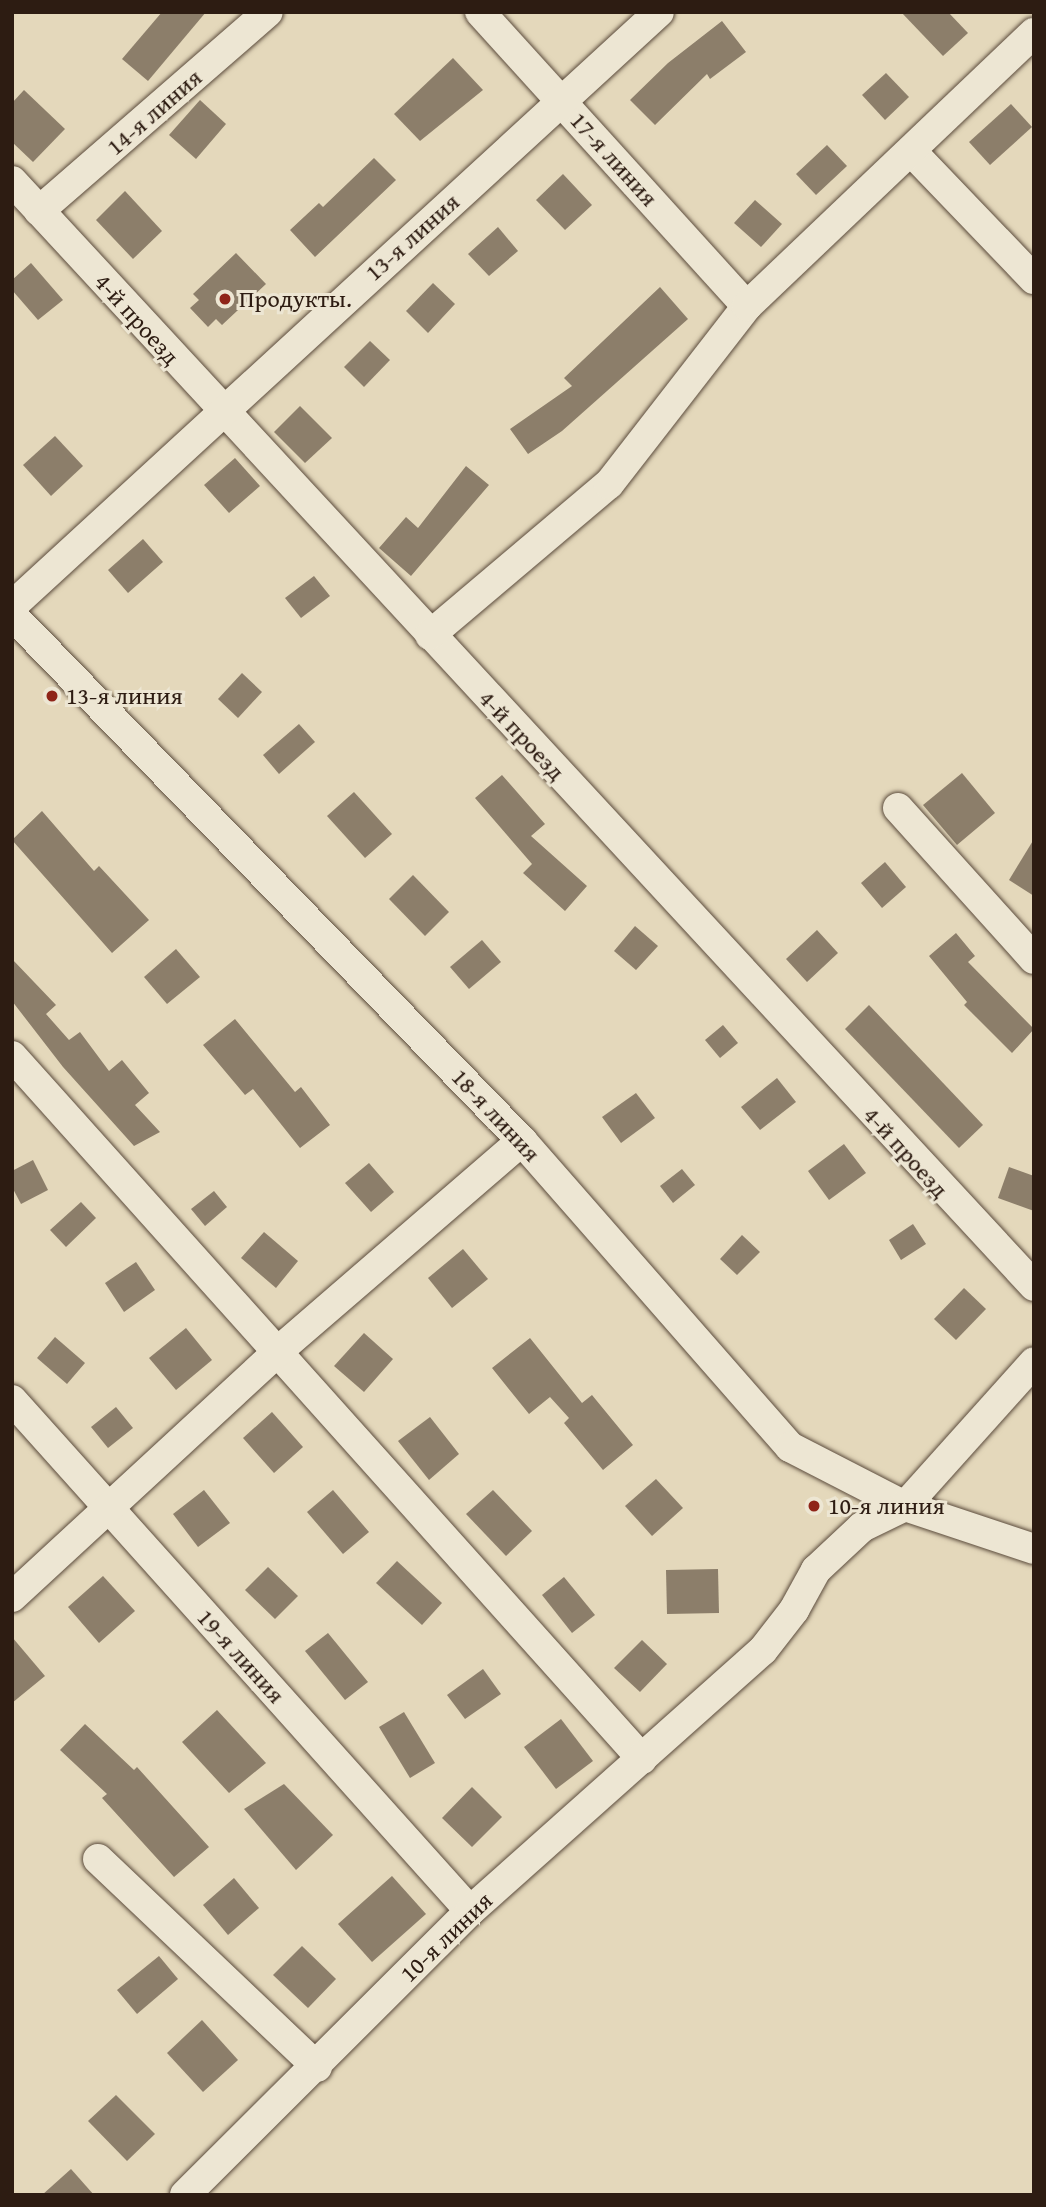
<!DOCTYPE html>
<meta charset="utf-8">
<style>
body{margin:0}
#map{position:relative;width:1046px;height:2207px;overflow:hidden;background:#e4d8bb;font-family:"Gentium Book Plus",serif}
div>[style]{position:absolute}
[style*='--x']{left:calc(var(--x)*1px);top:calc(var(--y)*1px);width:calc(var(--w)*1px);rotate:calc(var(--a)*1deg)}
.building>*{inset:0;background:#8c7e6a}
.roads{filter:drop-shadow(0 0 2px #5b4b3c) drop-shadow(0 0 2px #5b4b3c)}
.minor>*{height:30px;margin:-15px;padding:0 15px;transform-origin:15px;border-radius:15px;background:#ede6d3}
.dots>*{width:19px;height:19px;translate:-50% -50%;box-sizing:border-box;border:4px solid #ede6d3;border-radius:50%}
span{translate:-50% -50%;white-space:nowrap;text-align:center;line-height:1.15;-webkit-text-stroke:6px #ede6d3;paint-order:stroke}
.street-label{font-size:24px;color:#2d1c12}
.poi-label{font-size:24px;color:#2d1c12}
.left{translate:0 -50%;text-align:left}
.frame{position:absolute;inset:0;border:14px solid #2d1c12;pointer-events:none}
</style>
<div id="map">
<div class="building">
<div style="clip-path:polygon(162px 12px,206px 12px,148px 81px,122px 59px)"></div>
<div style="clip-path:polygon(901px 12px,948px 12px,968px 33px,943px 56px)"></div>
<div style="clip-path:polygon(722px 21px,746px 52px,710px 79px,707px 74px,655px 125px,630px 100px,668px 63px)"></div>
<div style="clip-path:polygon(453px 58px,483px 90px,420px 141px,394px 114px)"></div>
<div style="clip-path:polygon(886px 73px,909px 97px,885px 120px,862px 95px)"></div>
<div style="clip-path:polygon(24px 90px,65px 129px,33px 162px,12px 142px,12px 103px)"></div>
<div style="clip-path:polygon(200px 100px,226px 124px,196px 159px,169px 135px)"></div>
<div style="clip-path:polygon(1011px 104px,1032px 127px,990px 165px,969px 142px)"></div>
<div style="clip-path:polygon(827px 145px,847px 166px,816px 195px,796px 174px)"></div>
<div style="clip-path:polygon(374px 158px,396px 180px,315px 257px,290px 230px,319px 203px,323px 207px)"></div>
<div style="clip-path:polygon(563px 174px,592px 205px,565px 230px,536px 200px)"></div>
<div style="clip-path:polygon(125px 191px,162px 231px,133px 259px,96px 220px)"></div>
<div style="clip-path:polygon(755px 200px,782px 224px,761px 247px,734px 223px)"></div>
<div style="clip-path:polygon(498px 227px,518px 251px,489px 276px,468px 254px)"></div>
<div style="clip-path:polygon(236px 253px,266px 284px,222px 325px,216px 319px,208px 327px,190px 308px,199px 300px,193px 294px)"></div>
<div style="clip-path:polygon(31px 263px,63px 300px,38px 320px,12px 290px,12px 280px)"></div>
<div style="clip-path:polygon(433px 283px,455px 304px,428px 333px,406px 311px)"></div>
<div style="clip-path:polygon(660px 287px,688px 319px,562px 431px,528px 454px,510px 429px,572px 386px,564px 378px)"></div>
<div style="clip-path:polygon(370px 341px,390px 360px,364px 387px,344px 367px)"></div>
<div style="clip-path:polygon(300px 406px,332px 438px,305px 463px,274px 432px)"></div>
<div style="clip-path:polygon(55px 436px,83px 466px,51px 496px,23px 465px)"></div>
<div style="clip-path:polygon(235px 458px,260px 486px,229px 513px,204px 485px)"></div>
<div style="clip-path:polygon(466px 466px,489px 485px,411px 576px,379px 548px,406px 517px,418px 528px)"></div>
<div style="clip-path:polygon(143px 539px,163px 562px,128px 593px,108px 570px)"></div>
<div style="clip-path:polygon(314px 576px,330px 596px,301px 618px,285px 598px)"></div>
<div style="clip-path:polygon(242px 673px,262px 692px,238px 718px,218px 699px)"></div>
<div style="clip-path:polygon(299px 724px,315px 742px,279px 774px,263px 755px)"></div>
<div style="clip-path:polygon(962px 773px,995px 813px,957px 845px,923px 805px)"></div>
<div style="clip-path:polygon(502px 775px,545px 824px,531px 836px,587px 886px,565px 911px,523px 873px,532px 864px,475px 798px)"></div>
<div style="clip-path:polygon(354px 792px,392px 834px,365px 858px,327px 816px)"></div>
<div style="clip-path:polygon(42px 811px,94px 871px,99px 866px,149px 920px,112px 953px,12px 840px)"></div>
<div style="clip-path:polygon(1034px 839px,1034px 896px,1009px 880px)"></div>
<div style="clip-path:polygon(885px 862px,906px 887px,882px 908px,861px 883px)"></div>
<div style="clip-path:polygon(413px 875px,449px 912px,425px 936px,389px 899px)"></div>
<div style="clip-path:polygon(635px 926px,658px 946px,636px 970px,614px 951px)"></div>
<div style="clip-path:polygon(817px 930px,838px 953px,807px 982px,786px 959px)"></div>
<div style="clip-path:polygon(956px 933px,975px 956px,968px 962px,1034px 1029px,1012px 1053px,964px 1005px,967px 1002px,929px 956px)"></div>
<div style="clip-path:polygon(482px 940px,501px 962px,469px 989px,450px 967px)"></div>
<div style="clip-path:polygon(176px 949px,200px 977px,167px 1004px,144px 977px)"></div>
<div style="clip-path:polygon(12px 959px,56px 1005px,46px 1014px,69px 1040px,80px 1032px,109px 1071px,122px 1060px,149px 1093px,135px 1105px,160px 1132px,134px 1146px,63px 1067px,12px 1001px)"></div>
<div style="clip-path:polygon(869px 1005px,983px 1125px,959px 1148px,845px 1029px)"></div>
<div style="clip-path:polygon(235px 1019px,295px 1092px,301px 1087px,330px 1125px,300px 1148px,253px 1089px,245px 1095px,203px 1045px)"></div>
<div style="clip-path:polygon(723px 1025px,738px 1043px,720px 1058px,705px 1040px)"></div>
<div style="clip-path:polygon(777px 1078px,796px 1102px,760px 1130px,741px 1107px)"></div>
<div style="clip-path:polygon(636px 1093px,655px 1118px,621px 1143px,602px 1117px)"></div>
<div style="clip-path:polygon(844px 1144px,866px 1173px,829px 1200px,808px 1171px)"></div>
<div style="clip-path:polygon(33px 1160px,48px 1190px,21px 1204px,12px 1187px,12px 1171px)"></div>
<div style="clip-path:polygon(369px 1163px,394px 1192px,371px 1212px,345px 1183px)"></div>
<div style="clip-path:polygon(1009px 1167px,1034px 1176px,1034px 1211px,998px 1198px)"></div>
<div style="clip-path:polygon(682px 1169px,695px 1185px,673px 1203px,660px 1186px)"></div>
<div style="clip-path:polygon(214px 1191px,227px 1207px,205px 1226px,191px 1209px)"></div>
<div style="clip-path:polygon(81px 1202px,96px 1218px,66px 1247px,50px 1230px)"></div>
<div style="clip-path:polygon(913px 1224px,926px 1244px,901px 1260px,889px 1240px)"></div>
<div style="clip-path:polygon(264px 1232px,298px 1261px,276px 1288px,241px 1258px)"></div>
<div style="clip-path:polygon(742px 1235px,760px 1252px,737px 1275px,720px 1259px)"></div>
<div style="clip-path:polygon(463px 1249px,488px 1279px,452px 1308px,428px 1278px)"></div>
<div style="clip-path:polygon(136px 1262px,155px 1290px,124px 1312px,105px 1283px)"></div>
<div style="clip-path:polygon(964px 1288px,986px 1309px,956px 1340px,934px 1319px)"></div>
<div style="clip-path:polygon(186px 1328px,212px 1360px,176px 1390px,149px 1358px)"></div>
<div style="clip-path:polygon(364px 1333px,393px 1359px,364px 1392px,334px 1366px)"></div>
<div style="clip-path:polygon(55px 1337px,85px 1363px,67px 1384px,37px 1358px)"></div>
<div style="clip-path:polygon(530px 1338px,582px 1403px,592px 1395px,633px 1445px,603px 1470px,564px 1423px,569px 1418px,550px 1397px,529px 1414px,492px 1368px)"></div>
<div style="clip-path:polygon(116px 1407px,133px 1428px,108px 1448px,91px 1427px)"></div>
<div style="clip-path:polygon(272px 1412px,303px 1447px,274px 1473px,243px 1438px)"></div>
<div style="clip-path:polygon(430px 1417px,459px 1454px,429px 1480px,398px 1441px)"></div>
<div style="clip-path:polygon(656px 1479px,683px 1508px,652px 1536px,625px 1506px)"></div>
<div style="clip-path:polygon(204px 1490px,230px 1523px,198px 1547px,173px 1514px)"></div>
<div style="clip-path:polygon(333px 1490px,369px 1532px,343px 1554px,307px 1512px)"></div>
<div style="clip-path:polygon(493px 1490px,532px 1531px,506px 1556px,466px 1514px)"></div>
<div style="clip-path:polygon(397px 1561px,442px 1603px,422px 1625px,376px 1583px)"></div>
<div style="clip-path:polygon(268px 1567px,298px 1596px,275px 1619px,245px 1590px)"></div>
<div style="clip-path:polygon(718px 1569px,719px 1613px,667px 1614px,666px 1570px)"></div>
<div style="clip-path:polygon(103px 1576px,135px 1611px,99px 1643px,68px 1607px)"></div>
<div style="clip-path:polygon(564px 1577px,595px 1615px,572px 1633px,542px 1595px)"></div>
<div style="clip-path:polygon(328px 1633px,368px 1682px,345px 1700px,305px 1651px)"></div>
<div style="clip-path:polygon(12px 1637px,45px 1676px,12px 1703px)"></div>
<div style="clip-path:polygon(642px 1640px,667px 1664px,640px 1692px,614px 1668px)"></div>
<div style="clip-path:polygon(483px 1669px,501px 1694px,465px 1719px,447px 1695px)"></div>
<div style="clip-path:polygon(217px 1710px,266px 1763px,229px 1793px,182px 1742px)"></div>
<div style="clip-path:polygon(404px 1712px,435px 1763px,410px 1778px,379px 1727px)"></div>
<div style="clip-path:polygon(561px 1719px,593px 1761px,556px 1789px,524px 1747px)"></div>
<div style="clip-path:polygon(85px 1724px,134px 1770px,137px 1767px,209px 1847px,174px 1877px,102px 1798px,107px 1794px,60px 1750px)"></div>
<div style="clip-path:polygon(284px 1784px,333px 1835px,296px 1870px,244px 1809px)"></div>
<div style="clip-path:polygon(472px 1787px,502px 1817px,472px 1847px,442px 1818px)"></div>
<div style="clip-path:polygon(392px 1876px,426px 1914px,372px 1962px,338px 1924px)"></div>
<div style="clip-path:polygon(234px 1878px,259px 1908px,228px 1935px,203px 1905px)"></div>
<div style="clip-path:polygon(302px 1946px,336px 1979px,308px 2008px,273px 1975px)"></div>
<div style="clip-path:polygon(159px 1956px,178px 1979px,137px 2014px,117px 1990px)"></div>
<div style="clip-path:polygon(202px 2020px,238px 2060px,203px 2092px,167px 2053px)"></div>
<div style="clip-path:polygon(116px 2095px,155px 2134px,127px 2161px,88px 2121px)"></div>
<div style="clip-path:polygon(71px 2169px,94px 2195px,42px 2195px)"></div>
</div>
<div class="roads">
<div class="minor">
<div style="--x:480;--y:12;--w:397;--a:47.8"></div>
<div style="--x:912;--y:152;--w:176;--a:46.2"></div>
<div style="--x:12;--y:181;--w:1505;--a:47.23"></div>
<div style="--x:39;--y:211;--w:303;--a:-41"></div>
<div style="--x:12;--y:606;--w:878;--a:-42.55"></div>
<div style="--x:12;--y:615;--w:733;--a:45.88"></div>
<div style="--x:522;--y:1141;--w:407;--a:48.8"></div>
<div style="--x:790;--y:1447;--w:129;--a:27.2"></div>
<div style="--x:905;--y:1506;--w:136;--a:18.4"></div>
<div style="--x:430;--y:635;--w:234;--a:-40.2"></div>
<div style="--x:609;--y:484;--w:225;--a:-52.2"></div>
<div style="--x:747;--y:306;--w:396;--a:-43.6"></div>
<div style="--x:898;--y:808;--w:203;--a:48"></div>
<div style="--x:12;--y:1056;--w:944;--a:48.13"></div>
<div style="--x:12;--y:1400;--w:686;--a:48.13"></div>
<div style="--x:12;--y:1597;--w:359;--a:-42.7"></div>
<div style="--x:276;--y:1353;--w:325;--a:-40.8"></div>
<div style="--x:98;--y:1859;--w:302;--a:43.5"></div>
<div style="--x:185;--y:2195;--w:402;--a:-44.9"></div>
<div style="--x:470;--y:1911;--w:392;--a:-41.7"></div>
<div style="--x:763;--y:1650;--w:51;--a:-52.2"></div>
<div style="--x:794;--y:1610;--w:46;--a:-61.2"></div>
<div style="--x:816;--y:1570;--w:63;--a:-43.1"></div>
<div style="--x:862;--y:1527;--w:48;--a:-26"></div>
<div style="--x:905;--y:1506;--w:193;--a:-48.1"></div>
</div>
</div>
<div class="dots">
<div style="left:225px;top:299px;background:#8f2418"></div>
<div style="left:52px;top:696px;background:#8f2418"></div>
<div style="left:814px;top:1506px;background:#8f2418"></div>
</div>
<div class="street-label">
<span style="left:154px;top:112px;rotate:-41deg">14-я линия</span>
<span style="left:614px;top:159px;rotate:48deg">17-я линия</span>
<span style="left:412px;top:237px;rotate:-42deg">13-я линия</span>
<span style="left:137px;top:319px;rotate:48deg">4-й проезд</span>
<span style="left:522px;top:735px;rotate:47deg">4-й проезд</span>
<span style="left:496px;top:1115px;rotate:47deg">18-я линия</span>
<span style="left:906px;top:1152px;rotate:48deg">4-й проезд</span>
<span style="left:241px;top:1656px;rotate:48deg">19-я линия</span>
<span style="left:446px;top:1937px;rotate:-44deg">10-я линия</span>
</div>
<div class="poi-label">
<span class="left" style="left:239px;top:299px">Продукты.</span>
<span class="left" style="left:66px;top:696px">13-я линия</span>
<span class="left" style="left:828px;top:1506px">10-я линия</span>
</div>
<div class="frame"></div>
</div>
